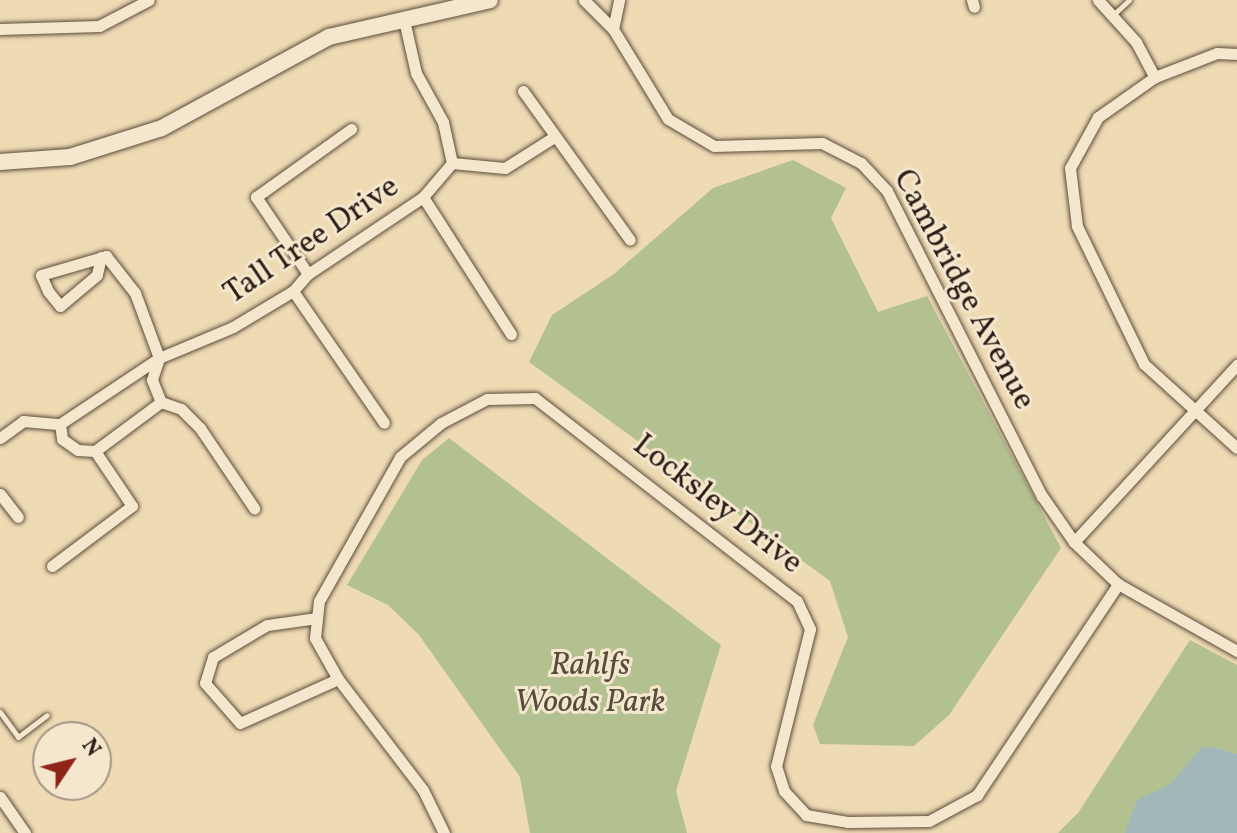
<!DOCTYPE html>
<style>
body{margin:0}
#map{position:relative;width:1237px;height:833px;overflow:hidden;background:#eedab3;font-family:Vollkorn,serif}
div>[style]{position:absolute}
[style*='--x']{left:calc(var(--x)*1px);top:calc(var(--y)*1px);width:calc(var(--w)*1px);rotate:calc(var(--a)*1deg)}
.green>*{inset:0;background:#b3c191}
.water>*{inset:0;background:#a1b7ba}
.roads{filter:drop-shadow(0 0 2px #5c4c3d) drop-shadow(0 0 2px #5c4c3d)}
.service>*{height:5px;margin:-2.5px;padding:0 2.5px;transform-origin:2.5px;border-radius:2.5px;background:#f4e7ce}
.minor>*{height:11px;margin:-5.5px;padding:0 5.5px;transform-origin:5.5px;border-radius:5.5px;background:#f4e7ce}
.secondary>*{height:16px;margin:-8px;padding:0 8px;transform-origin:8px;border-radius:8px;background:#f4e7ce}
span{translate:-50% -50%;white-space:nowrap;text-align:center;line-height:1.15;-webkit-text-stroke:6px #f4e7ce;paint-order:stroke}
.street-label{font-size:32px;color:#2c1d16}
.park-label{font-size:32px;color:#544e3b;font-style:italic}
.north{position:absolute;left:32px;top:721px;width:80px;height:80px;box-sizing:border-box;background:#f4e7ce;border:2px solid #a49684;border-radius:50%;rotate:55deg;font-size:22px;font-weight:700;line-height:32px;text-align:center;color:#2c1d16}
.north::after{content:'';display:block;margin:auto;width:28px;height:36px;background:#8f2418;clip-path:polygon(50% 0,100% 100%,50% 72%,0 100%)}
</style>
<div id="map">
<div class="green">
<div style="clip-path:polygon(793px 160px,846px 188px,831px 218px,878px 312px,927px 296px,1061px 548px,949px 715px,914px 746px,820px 744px,813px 725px,848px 637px,830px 581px,529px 362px,552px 315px,614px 274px,713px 188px)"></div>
<div style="clip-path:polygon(449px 438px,721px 645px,676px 791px,687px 833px,530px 833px,520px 777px,419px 635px,388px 605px,347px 585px,422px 460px)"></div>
<div style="clip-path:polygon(1190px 640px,1237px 665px,1237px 833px,1058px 833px,1078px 813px)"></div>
</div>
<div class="water">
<div style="clip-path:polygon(1212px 747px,1237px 754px,1237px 833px,1125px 833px,1137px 800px,1169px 785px,1201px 748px)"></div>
</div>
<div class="roads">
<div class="service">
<div style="--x:1113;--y:15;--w:22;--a:-43"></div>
<div style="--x:0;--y:712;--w:31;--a:54"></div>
<div style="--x:18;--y:737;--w:36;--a:-37"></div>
</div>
<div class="minor">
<div style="--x:584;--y:0;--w:41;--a:45"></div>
<div style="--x:613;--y:29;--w:105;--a:58.6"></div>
<div style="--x:668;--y:119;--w:53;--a:30.4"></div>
<div style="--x:714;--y:146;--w:108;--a:-1.6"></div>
<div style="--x:822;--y:143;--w:44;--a:27.1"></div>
<div style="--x:861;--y:163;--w:38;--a:47"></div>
<div style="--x:887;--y:191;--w:342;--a:63.1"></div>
<div style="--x:1042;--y:496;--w:56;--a:55.2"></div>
<div style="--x:1074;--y:542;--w:61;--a:43.7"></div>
<div style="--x:1118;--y:584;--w:137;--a:29.4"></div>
<div style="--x:972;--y:0;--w:7;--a:74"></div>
<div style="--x:1098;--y:0;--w:57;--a:47.9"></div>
<div style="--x:1136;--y:42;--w:40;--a:62"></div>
<div style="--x:1155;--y:77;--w:70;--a:144.9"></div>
<div style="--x:1098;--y:117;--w:58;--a:118.8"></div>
<div style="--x:1070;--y:168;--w:58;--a:83.1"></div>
<div style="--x:1077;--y:226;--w:153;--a:64.1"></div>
<div style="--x:1144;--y:364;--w:125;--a:42.1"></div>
<div style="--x:0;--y:29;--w:99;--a:-1.7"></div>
<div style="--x:99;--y:26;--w:56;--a:-27.5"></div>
<div style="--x:613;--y:29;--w:30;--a:-78"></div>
<div style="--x:1155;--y:77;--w:66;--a:-21.2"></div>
<div style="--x:1217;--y:53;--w:20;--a:3"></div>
<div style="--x:523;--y:91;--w:183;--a:54.3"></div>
<div style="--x:452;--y:163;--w:53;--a:5.4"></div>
<div style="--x:505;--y:168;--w:58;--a:-32.3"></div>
<div style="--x:423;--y:197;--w:163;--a:57.3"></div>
<div style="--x:101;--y:257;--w:18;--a:103"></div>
<div style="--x:97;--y:275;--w:48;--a:140"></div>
<div style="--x:60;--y:306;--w:19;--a:-129"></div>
<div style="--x:48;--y:291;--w:17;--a:-114"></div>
<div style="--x:41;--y:275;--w:68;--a:-16.3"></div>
<div style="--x:106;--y:256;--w:47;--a:51.9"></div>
<div style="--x:135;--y:293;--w:69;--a:69.7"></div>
<div style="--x:308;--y:274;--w:93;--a:-124"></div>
<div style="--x:256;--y:197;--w:117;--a:-35.6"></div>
<div style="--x:293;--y:291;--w:160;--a:55.4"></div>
<div style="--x:159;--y:358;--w:23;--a:108"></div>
<div style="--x:152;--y:380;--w:24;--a:68"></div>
<div style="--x:161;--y:402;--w:21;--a:19"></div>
<div style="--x:181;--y:409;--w:27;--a:45"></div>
<div style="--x:200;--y:428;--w:97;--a:56"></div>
<div style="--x:60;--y:424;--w:119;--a:-33.7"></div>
<div style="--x:159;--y:358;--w:80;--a:-22.7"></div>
<div style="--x:233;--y:327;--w:70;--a:-31"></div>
<div style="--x:293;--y:291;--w:23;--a:-49"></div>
<div style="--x:308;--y:274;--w:138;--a:-33.8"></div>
<div style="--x:423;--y:197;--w:45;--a:-49.5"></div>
<div style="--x:452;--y:163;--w:42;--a:-102.4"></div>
<div style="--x:443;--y:122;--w:56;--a:-118.9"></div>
<div style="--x:416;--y:73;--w:54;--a:-102.8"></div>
<div style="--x:60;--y:424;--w:15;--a:82"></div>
<div style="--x:62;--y:439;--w:19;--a:35"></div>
<div style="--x:78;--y:450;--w:17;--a:3"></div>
<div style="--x:0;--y:438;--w:29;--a:-36"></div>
<div style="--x:23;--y:421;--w:37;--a:5"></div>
<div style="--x:95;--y:451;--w:82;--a:-36.6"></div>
<div style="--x:0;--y:494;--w:29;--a:52"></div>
<div style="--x:1074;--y:542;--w:241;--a:-47.4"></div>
<div style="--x:52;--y:566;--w:100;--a:-36.9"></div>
<div style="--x:132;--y:506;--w:66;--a:-123.9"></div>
<div style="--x:317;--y:618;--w:50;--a:172"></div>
<div style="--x:267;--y:625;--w:63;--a:149.3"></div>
<div style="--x:213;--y:657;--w:27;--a:107"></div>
<div style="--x:205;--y:683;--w:53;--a:48.8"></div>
<div style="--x:240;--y:723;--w:107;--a:-24.2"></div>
<div style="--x:0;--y:797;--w:44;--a:55.2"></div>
<div style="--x:444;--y:833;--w:48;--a:-116"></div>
<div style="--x:423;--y:790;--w:140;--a:-127.4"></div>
<div style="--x:338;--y:679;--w:47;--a:-119.3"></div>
<div style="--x:315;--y:638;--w:37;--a:-84"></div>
<div style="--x:319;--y:601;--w:165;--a:-60.6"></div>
<div style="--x:400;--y:457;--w:53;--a:-39.7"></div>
<div style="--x:441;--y:423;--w:52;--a:-27.6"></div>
<div style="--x:487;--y:399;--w:48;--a:-1.2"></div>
<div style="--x:535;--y:398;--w:331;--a:37.8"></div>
<div style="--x:797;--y:601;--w:31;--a:65"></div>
<div style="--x:810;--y:629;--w:141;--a:103.9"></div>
<div style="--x:776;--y:766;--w:26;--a:72"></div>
<div style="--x:784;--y:791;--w:33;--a:47"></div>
<div style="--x:806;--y:815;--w:43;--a:9.5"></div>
<div style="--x:848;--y:822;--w:81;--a:-0.7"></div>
<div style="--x:929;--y:821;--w:55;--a:-28.4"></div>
<div style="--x:977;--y:795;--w:254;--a:-56.2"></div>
</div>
<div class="secondary">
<div style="--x:0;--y:162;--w:70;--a:-4.1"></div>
<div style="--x:70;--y:157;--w:96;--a:-17.5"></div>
<div style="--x:162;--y:128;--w:190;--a:-28.6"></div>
<div style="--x:329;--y:37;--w:165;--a:-12.9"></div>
</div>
</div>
<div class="street-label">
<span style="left:312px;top:241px;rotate:-34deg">Tall Tree Drive</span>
<span style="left:963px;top:290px;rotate:62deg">Cambridge Avenue</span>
<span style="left:717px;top:505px;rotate:38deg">Locksley Drive</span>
</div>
<div class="park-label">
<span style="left:590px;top:685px">Rahlfs<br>Woods Park</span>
</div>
<div class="north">N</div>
</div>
